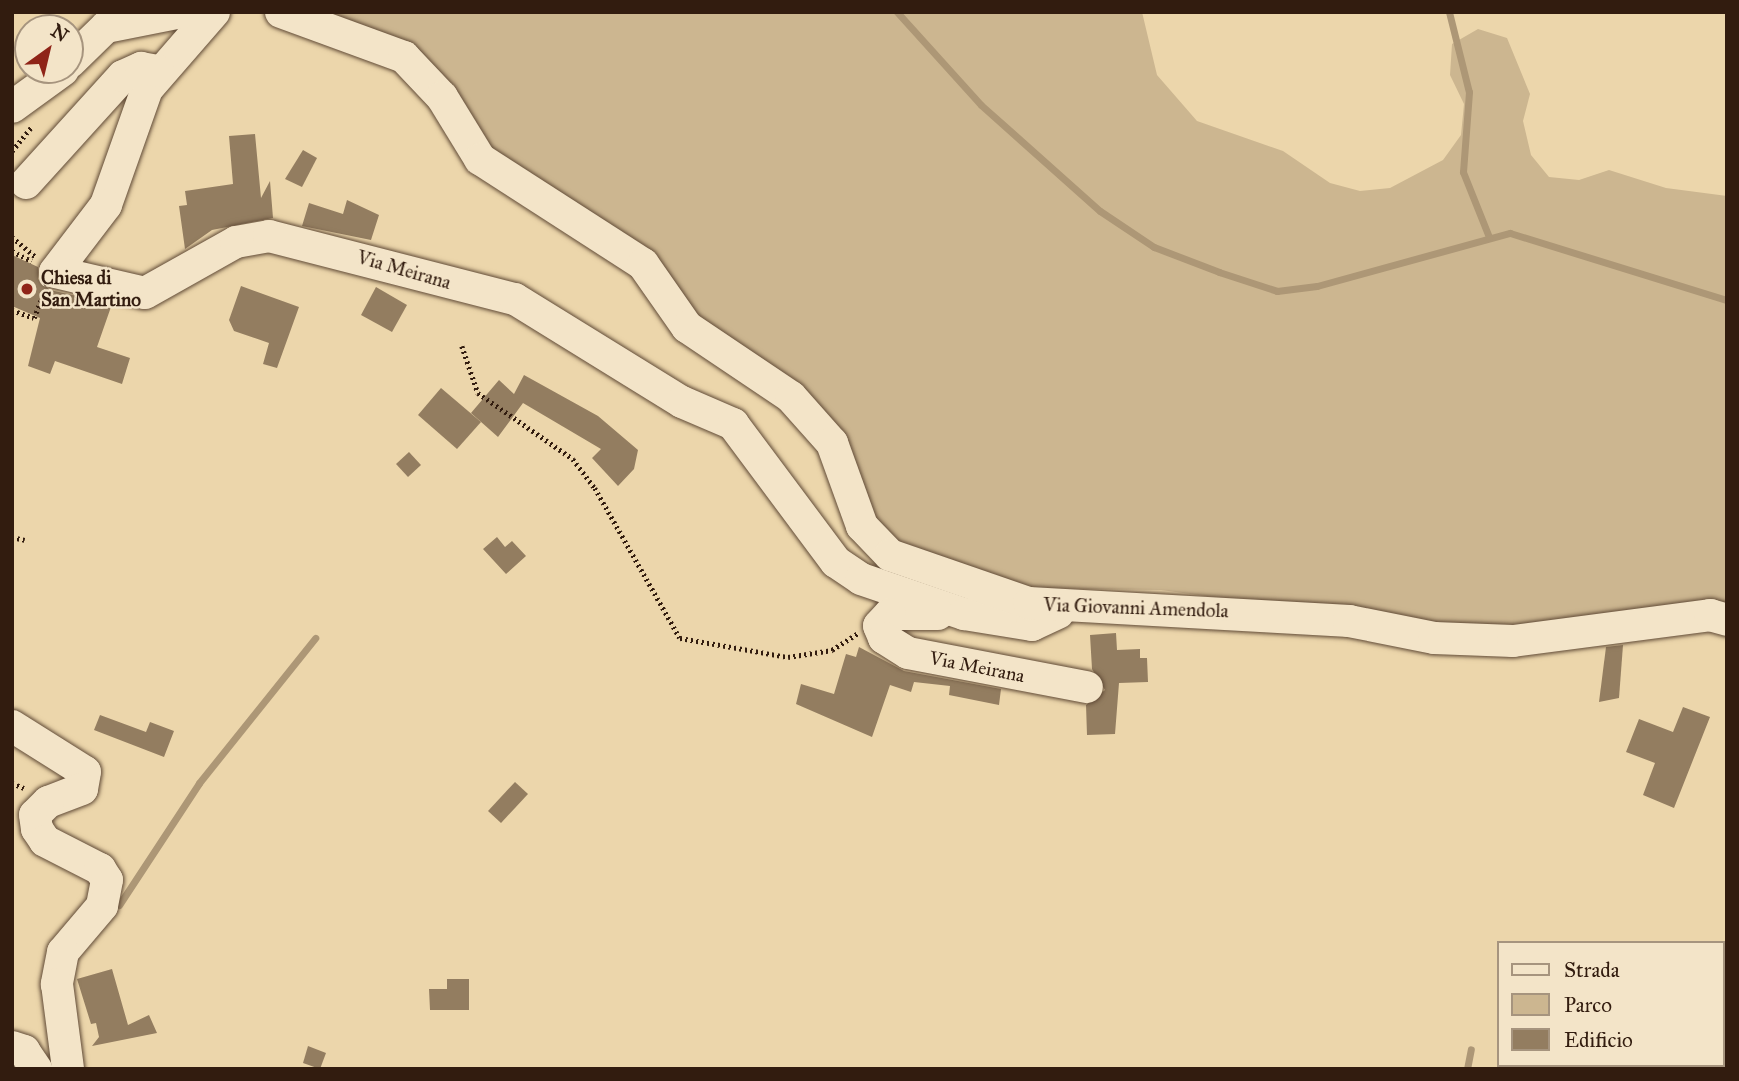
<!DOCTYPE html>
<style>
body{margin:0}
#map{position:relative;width:1739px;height:1081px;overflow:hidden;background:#ecd6ab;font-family:"IM FELL Great Primer",serif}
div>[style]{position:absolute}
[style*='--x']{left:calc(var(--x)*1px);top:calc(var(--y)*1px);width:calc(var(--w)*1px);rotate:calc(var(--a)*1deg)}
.green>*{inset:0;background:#ccb690}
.stream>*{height:7px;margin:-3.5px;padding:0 3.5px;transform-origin:3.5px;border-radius:3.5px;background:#ad9776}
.building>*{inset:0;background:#937d60}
.path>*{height:4.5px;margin-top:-2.25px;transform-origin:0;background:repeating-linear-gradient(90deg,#321c0f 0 2px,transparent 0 5.5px)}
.roads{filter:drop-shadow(0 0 2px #604a36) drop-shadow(0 0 2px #604a36)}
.minor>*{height:32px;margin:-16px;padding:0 16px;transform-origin:16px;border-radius:16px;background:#f3e4c8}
.dots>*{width:19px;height:19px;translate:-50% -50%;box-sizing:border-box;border:4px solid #f3e4c8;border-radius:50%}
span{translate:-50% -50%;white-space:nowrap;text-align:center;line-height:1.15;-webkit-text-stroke:5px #f3e4c8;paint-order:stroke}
.street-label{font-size:19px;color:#321c0f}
.poi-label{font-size:19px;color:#321c0f;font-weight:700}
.left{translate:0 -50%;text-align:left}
.frame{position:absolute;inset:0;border:14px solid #321c0f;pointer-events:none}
.legend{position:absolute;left:1497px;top:941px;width:228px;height:126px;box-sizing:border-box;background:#f3e4c8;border:2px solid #a6947e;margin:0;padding:9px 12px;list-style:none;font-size:21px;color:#321c0f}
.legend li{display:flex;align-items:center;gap:14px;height:35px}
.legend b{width:35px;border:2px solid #a6947e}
.north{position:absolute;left:14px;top:14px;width:70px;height:70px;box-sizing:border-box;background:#f3e4c8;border:2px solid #a6947e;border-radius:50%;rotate:34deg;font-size:19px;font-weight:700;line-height:28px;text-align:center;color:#321c0f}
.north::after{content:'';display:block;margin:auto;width:24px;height:32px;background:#8f2418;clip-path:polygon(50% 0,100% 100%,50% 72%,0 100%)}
</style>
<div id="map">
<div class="green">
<div style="clip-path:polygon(308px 12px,1142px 12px,1157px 75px,1197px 121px,1283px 151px,1330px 183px,1360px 191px,1390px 188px,1443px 160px,1461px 135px,1464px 104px,1450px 75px,1452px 44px,1478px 29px,1507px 38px,1530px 94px,1523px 121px,1531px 155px,1549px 177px,1579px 180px,1609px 170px,1666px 188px,1727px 196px,1727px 613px,1462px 631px,1161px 590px,1010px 588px,902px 550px,877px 531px,824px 413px,501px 177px,459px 103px)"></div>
</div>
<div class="stream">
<div style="--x:897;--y:12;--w:125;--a:47.9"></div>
<div style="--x:981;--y:105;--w:159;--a:41.7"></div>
<div style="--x:1100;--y:211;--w:65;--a:33.7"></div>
<div style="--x:1154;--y:247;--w:70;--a:21"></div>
<div style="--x:1219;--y:272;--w:61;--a:18.1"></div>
<div style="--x:1277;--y:291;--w:40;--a:-7.1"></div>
<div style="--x:1317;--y:286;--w:200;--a:-15.4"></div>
<div style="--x:1510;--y:233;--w:227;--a:17.2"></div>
<div style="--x:1449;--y:12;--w:82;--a:76"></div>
<div style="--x:1469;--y:92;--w:80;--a:94.3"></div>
<div style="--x:1463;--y:172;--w:70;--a:68.2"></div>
<div style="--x:119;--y:905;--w:146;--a:-56.7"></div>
<div style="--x:199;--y:783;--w:186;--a:-51.3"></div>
<div style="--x:1467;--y:1069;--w:20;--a:-79"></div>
</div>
<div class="building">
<div style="clip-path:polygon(255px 134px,261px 198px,270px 181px,273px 218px,212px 230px,185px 249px,179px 206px,187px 205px,185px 191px,233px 184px,229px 136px)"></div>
<div style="clip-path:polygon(303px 150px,317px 158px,302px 187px,285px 179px)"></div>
<div style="clip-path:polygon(347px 200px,379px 215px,371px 240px,302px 226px,309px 203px,343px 214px)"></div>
<div style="clip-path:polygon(12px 255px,38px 267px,38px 279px,50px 290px,112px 304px,97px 347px,130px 358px,122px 384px,55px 361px,50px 374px,28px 366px,40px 318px,12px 306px)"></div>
<div style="clip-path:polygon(241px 286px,299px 307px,277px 368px,263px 364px,269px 343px,234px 331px,229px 320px)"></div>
<div style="clip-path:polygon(376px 287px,407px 305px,392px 332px,361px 315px)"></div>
<div style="clip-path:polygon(524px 375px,598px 416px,638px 450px,634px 469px,618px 486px,592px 458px,601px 449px,523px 403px,498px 437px,471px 413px,499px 380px,514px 394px)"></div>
<div style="clip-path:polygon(441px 388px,481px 422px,457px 449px,418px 415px)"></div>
<div style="clip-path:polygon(409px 452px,421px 465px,408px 477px,396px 464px)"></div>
<div style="clip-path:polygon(497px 537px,505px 547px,512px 541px,526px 556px,506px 574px,483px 549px)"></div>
<div style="clip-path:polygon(1116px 633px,1117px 650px,1140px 649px,1140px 658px,1147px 658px,1148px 682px,1119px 683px,1115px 734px,1087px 735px,1086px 705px,1105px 690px,1092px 669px,1090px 635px)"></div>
<div style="clip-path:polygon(1623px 645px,1619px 698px,1599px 702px,1606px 647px)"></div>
<div style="clip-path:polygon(859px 647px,904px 671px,1001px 689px,999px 705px,949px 695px,950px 686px,914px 682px,911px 692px,890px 685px,872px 737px,796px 704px,801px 684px,834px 694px,846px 654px,856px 657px)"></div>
<div style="clip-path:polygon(1683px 707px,1710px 717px,1674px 808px,1643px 795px,1655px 763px,1626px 752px,1639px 719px,1673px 732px)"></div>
<div style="clip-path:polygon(100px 715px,146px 732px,150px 722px,174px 731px,164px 757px,94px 730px)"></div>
<div style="clip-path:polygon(515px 782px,528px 794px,501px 823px,488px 811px)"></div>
<div style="clip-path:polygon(112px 969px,128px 1025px,149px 1015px,157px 1033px,92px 1046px,99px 1037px,96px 1023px,91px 1024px,77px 979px)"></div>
<div style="clip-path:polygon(447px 979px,469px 979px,469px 1010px,430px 1010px,429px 989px,447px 989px)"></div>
<div style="clip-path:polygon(308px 1046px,326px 1053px,320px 1069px,303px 1063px)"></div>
</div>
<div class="path">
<div style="--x:12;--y:151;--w:32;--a:-51"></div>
<div style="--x:12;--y:237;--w:30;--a:40"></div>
<div style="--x:12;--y:251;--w:22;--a:27"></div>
<div style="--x:12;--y:310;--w:23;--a:20"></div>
<div style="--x:34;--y:318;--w:25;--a:-69"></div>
<div style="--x:462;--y:346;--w:50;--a:71.2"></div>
<div style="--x:478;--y:393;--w:116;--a:34.8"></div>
<div style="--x:573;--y:459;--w:36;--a:53"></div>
<div style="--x:595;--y:488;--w:172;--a:60.5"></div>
<div style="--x:680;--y:638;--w:110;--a:10"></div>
<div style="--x:788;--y:657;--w:45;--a:-9"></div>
<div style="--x:832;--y:650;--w:30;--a:-33"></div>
<div style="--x:12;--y:537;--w:13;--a:13"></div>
<div style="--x:12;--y:783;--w:13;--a:23"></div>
</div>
<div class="roads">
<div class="minor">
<div style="--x:214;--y:12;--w:102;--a:131"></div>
<div style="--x:147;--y:89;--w:123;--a:109.5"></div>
<div style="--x:106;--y:205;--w:84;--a:127.3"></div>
<div style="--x:55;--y:272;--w:92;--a:13.1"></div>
<div style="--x:145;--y:293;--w:104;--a:-29.3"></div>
<div style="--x:236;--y:242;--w:34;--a:-10"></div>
<div style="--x:269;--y:236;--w:254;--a:14.4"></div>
<div style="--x:515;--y:299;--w:196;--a:31.7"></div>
<div style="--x:682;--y:402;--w:56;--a:23.3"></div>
<div style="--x:733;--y:424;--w:172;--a:53.3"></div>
<div style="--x:836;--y:562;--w:30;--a:34"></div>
<div style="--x:861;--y:579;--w:109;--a:18.8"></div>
<div style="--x:964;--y:614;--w:69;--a:9.2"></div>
<div style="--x:1032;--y:625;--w:29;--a:-25"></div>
<div style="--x:281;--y:12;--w:131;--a:20.1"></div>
<div style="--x:404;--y:57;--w:55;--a:46.5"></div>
<div style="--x:442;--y:97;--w:73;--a:58.5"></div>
<div style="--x:480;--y:159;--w:194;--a:32.8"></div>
<div style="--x:643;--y:264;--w:77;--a:55.1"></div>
<div style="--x:687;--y:327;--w:125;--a:33.9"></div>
<div style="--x:791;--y:397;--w:62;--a:48.3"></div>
<div style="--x:832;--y:443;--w:88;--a:70.1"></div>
<div style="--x:862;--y:526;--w:40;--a:46"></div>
<div style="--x:890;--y:555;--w:147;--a:19.1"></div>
<div style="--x:1029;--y:603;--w:321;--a:3.2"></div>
<div style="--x:1349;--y:621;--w:87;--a:11.3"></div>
<div style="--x:1434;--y:638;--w:79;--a:2.2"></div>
<div style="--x:1513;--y:641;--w:199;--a:-7.5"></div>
<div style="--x:1710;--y:615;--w:18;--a:16"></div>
<div style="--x:70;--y:62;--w:50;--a:-44.2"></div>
<div style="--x:106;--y:27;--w:77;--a:-11.2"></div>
<div style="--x:12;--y:107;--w:63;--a:-36"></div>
<div style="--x:26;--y:183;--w:144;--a:-47.8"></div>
<div style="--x:123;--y:76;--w:20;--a:-24"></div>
<div style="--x:141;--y:68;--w:17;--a:10"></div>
<div style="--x:938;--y:614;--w:48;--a:180"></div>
<div style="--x:890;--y:614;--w:16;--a:133"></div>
<div style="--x:879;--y:626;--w:13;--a:67"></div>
<div style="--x:884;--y:638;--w:28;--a:32"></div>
<div style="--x:908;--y:653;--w:182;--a:10.8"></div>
<div style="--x:12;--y:726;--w:86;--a:32.2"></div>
<div style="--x:85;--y:772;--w:17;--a:100"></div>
<div style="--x:82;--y:789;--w:36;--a:159"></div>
<div style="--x:48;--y:802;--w:18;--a:135"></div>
<div style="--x:35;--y:815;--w:14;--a:82"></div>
<div style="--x:37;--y:829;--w:14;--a:56"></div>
<div style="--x:45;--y:841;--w:62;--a:27"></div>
<div style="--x:100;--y:869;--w:13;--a:58"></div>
<div style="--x:107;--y:880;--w:26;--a:101"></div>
<div style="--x:102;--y:906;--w:60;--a:130.3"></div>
<div style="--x:63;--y:952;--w:33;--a:101"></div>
<div style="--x:57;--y:984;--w:86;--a:82.6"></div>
<div style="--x:12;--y:1047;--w:13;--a:18"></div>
<div style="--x:24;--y:1051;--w:22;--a:56"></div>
</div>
</div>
<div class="dots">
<div style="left:27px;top:289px;background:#8f2418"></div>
</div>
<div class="street-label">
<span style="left:404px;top:270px;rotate:16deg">Via Meirana</span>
<span style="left:1136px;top:608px;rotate:2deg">Via Giovanni Amendola</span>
<span style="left:977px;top:667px;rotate:11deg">Via Meirana</span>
</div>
<div class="poi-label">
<span class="left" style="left:41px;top:289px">Chiesa di<br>San Martino</span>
</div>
<div class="frame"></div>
<ul class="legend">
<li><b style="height:9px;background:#f3e4c8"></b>Strada</li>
<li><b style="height:19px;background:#ccb690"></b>Parco</li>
<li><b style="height:19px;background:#937d60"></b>Edificio</li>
</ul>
<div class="north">N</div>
</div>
